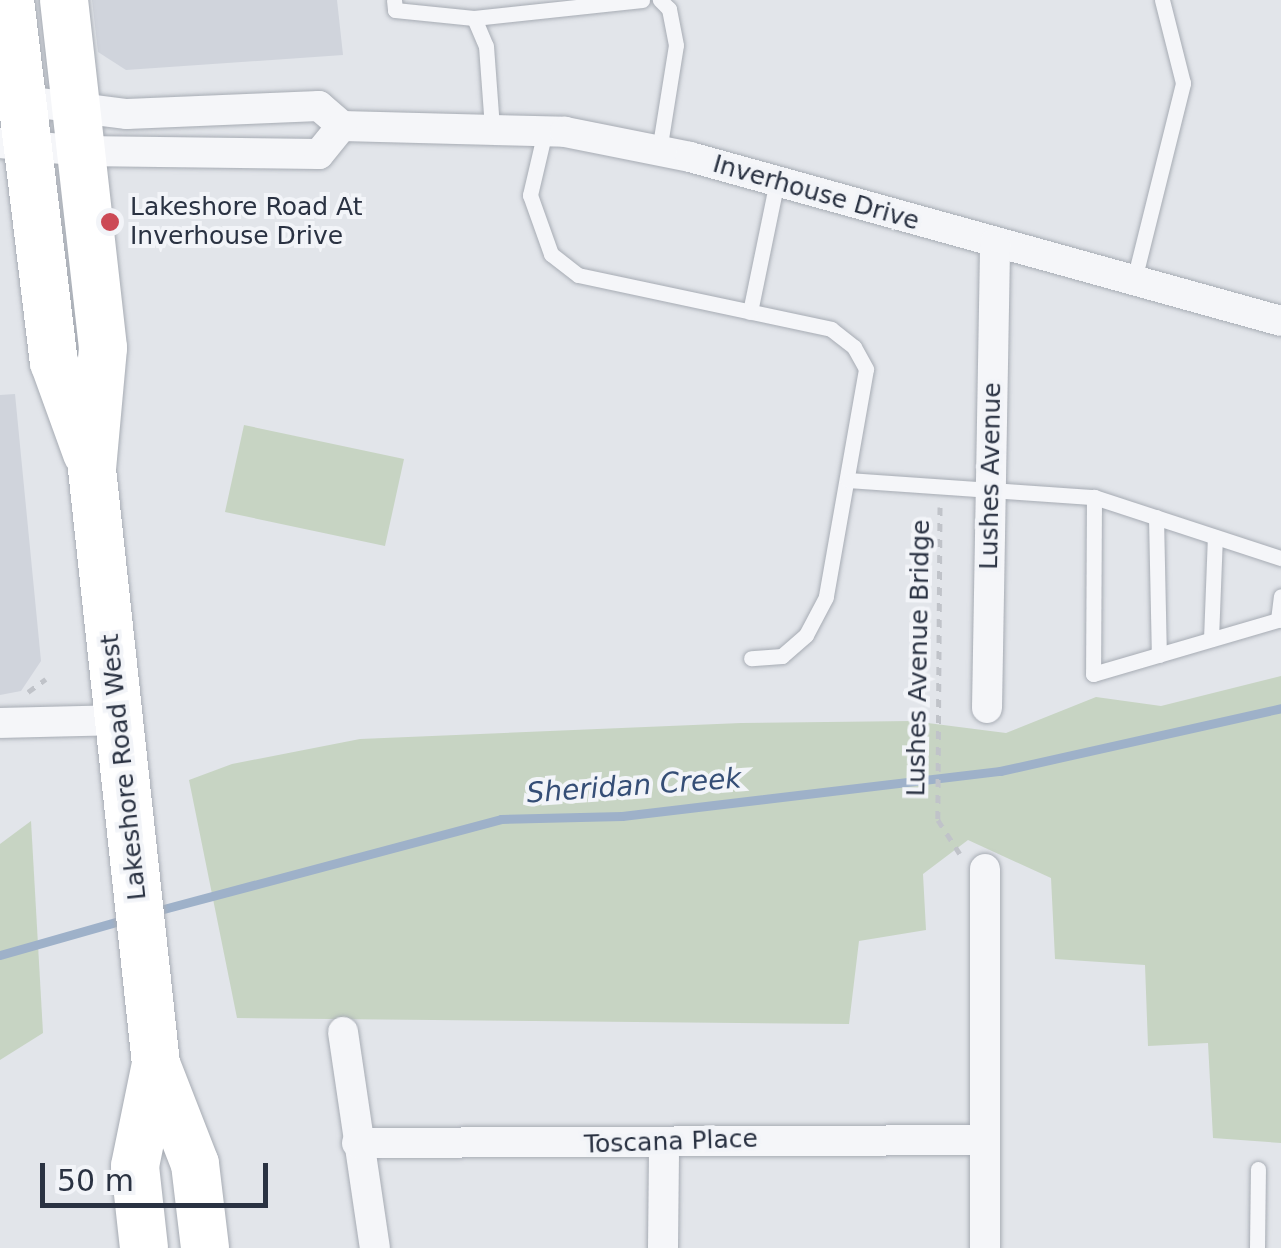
<!DOCTYPE html>
<style>
body{margin:0}
#map{position:relative;width:1281px;height:1248px;overflow:hidden;background:#e2e5ea;font-family:"DejaVu Sans",sans-serif}
div>[style]{position:absolute}
[style*='--x']{left:calc(var(--x)*1px);top:calc(var(--y)*1px);width:calc(var(--w)*1px);rotate:calc(var(--a)*1deg)}
.built>*{inset:0;background:#d0d4dc}
.green>*{inset:0;background:#c7d4c3}
.stream>*{height:9px;margin:-4.5px;padding:0 4.5px;transform-origin:4.5px;border-radius:4.5px;background:#9eb1c9}
.path>*{height:5px;margin-top:-2.5px;transform-origin:0;background:repeating-linear-gradient(90deg,#c0c3c9 0 8px,transparent 0 16px)}
.roads{filter:drop-shadow(0 0 2px #a7acb4) drop-shadow(0 0 2px #a7acb4)}
.service>*{height:15px;margin:-7.5px;padding:0 7.5px;transform-origin:7.5px;border-radius:7.5px;background:#f5f6f9}
.minor>*{height:30px;margin:-15px;padding:0 15px;transform-origin:15px;border-radius:15px;background:#f5f6f9}
.primary>*{height:48px;margin:-24px;padding:0 24px;transform-origin:24px;border-radius:24px;background:#fff}
.dots>*{width:28px;height:28px;translate:-50% -50%;box-sizing:border-box;border:5px solid #f2f4f8;border-radius:50%}
span{translate:-50% -50%;white-space:nowrap;text-align:center;line-height:1.15;-webkit-text-stroke:8px #f2f4f8;paint-order:stroke}
.street-label{font-size:25px;color:#2a3242}
.poi-label{font-size:25px;color:#2a3242}
.left{translate:0 -50%;text-align:left}
.water-label{font-size:28px;color:#354e76;font-style:italic}
.scale{position:absolute;left:40px;top:1163px;width:228px;height:45px;box-sizing:border-box;border:5px solid #2a3242;border-top:0;padding-left:12px;font-size:30px;line-height:35px;white-space:nowrap;color:#2a3242;-webkit-text-stroke:8px #f2f4f8;paint-order:stroke}
</style>
<div id="map">
<div class="built">
<div style="clip-path:polygon(92px 0,337px 0,343px 55px,126px 70px,98px 52px)"></div>
<div style="clip-path:polygon(15px 394px,41px 661px,21px 691px,0 695px,0 395px)"></div>
</div>
<div class="green">
<div style="clip-path:polygon(244px 425px,404px 459px,385px 546px,225px 512px)"></div>
<div style="clip-path:polygon(1281px 676px,1281px 1143px,1213px 1138px,1208px 1043px,1148px 1046px,1145px 965px,1055px 959px,1051px 878px,968px 840px,923px 874px,926px 930px,859px 941px,849px 1024px,237px 1018px,189px 780px,232px 764px,360px 739px,741px 723px,912px 721px,1006px 733px,1096px 697px,1161px 706px)"></div>
<div style="clip-path:polygon(31px 821px,43px 1033px,0 1060px,0 844px)"></div>
</div>
<div class="stream">
<div style="--x:156;--y:911;--w:357;--a:-14.9"></div>
<div style="--x:501;--y:819;--w:121;--a:-1.4"></div>
<div style="--x:622;--y:816;--w:381;--a:-6.8"></div>
<div style="--x:1000;--y:771;--w:288;--a:-12.6"></div>
<div style="--x:0;--y:955;--w:131;--a:-15.9"></div>
</div>
<div class="path">
<div style="--x:940;--y:507;--w:313;--a:90.4"></div>
<div style="--x:938;--y:820;--w:40;--a:57.1"></div>
<div style="--x:28;--y:692;--w:22;--a:-36"></div>
</div>
<div class="roads">
<div class="service">
<div style="--x:394;--y:0;--w:10;--a:84"></div>
<div style="--x:395;--y:10;--w:79;--a:5.8"></div>
<div style="--x:474;--y:18;--w:169;--a:-6.1"></div>
<div style="--x:474;--y:18;--w:30;--a:67"></div>
<div style="--x:486;--y:46;--w:82;--a:85.8"></div>
<div style="--x:545;--y:131;--w:66;--a:103.2"></div>
<div style="--x:530;--y:195;--w:63;--a:70.4"></div>
<div style="--x:551;--y:254;--w:34;--a:38"></div>
<div style="--x:578;--y:275;--w:259;--a:12"></div>
<div style="--x:831;--y:329;--w:29;--a:38"></div>
<div style="--x:854;--y:347;--w:25;--a:61"></div>
<div style="--x:866;--y:369;--w:231;--a:100"></div>
<div style="--x:826;--y:597;--w:43;--a:117.8"></div>
<div style="--x:806;--y:635;--w:32;--a:139"></div>
<div style="--x:782;--y:656;--w:31;--a:176"></div>
<div style="--x:659;--y:151;--w:107;--a:-80.9"></div>
<div style="--x:676;--y:45;--w:37;--a:-101"></div>
<div style="--x:669;--y:9;--w:13;--a:-135"></div>
<div style="--x:1135;--y:276;--w:199;--a:-76"></div>
<div style="--x:1183;--y:83;--w:86;--a:-104.2"></div>
<div style="--x:750;--y:312;--w:134;--a:-78.4"></div>
<div style="--x:848;--y:480;--w:247;--a:4"></div>
<div style="--x:1094;--y:497;--w:197;--a:18.1"></div>
<div style="--x:1094;--y:497;--w:177;--a:90.3"></div>
<div style="--x:1093;--y:674;--w:193;--a:-16.3"></div>
<div style="--x:1278;--y:620;--w:24;--a:-83"></div>
<div style="--x:1156;--y:517;--w:138;--a:88.8"></div>
<div style="--x:1211;--y:639;--w:102;--a:-87.8"></div>
<div style="--x:1257;--y:1248;--w:79;--a:-89.3"></div>
</div>
<div class="minor">
<div style="--x:8;--y:99;--w:120;--a:7.2"></div>
<div style="--x:127;--y:114;--w:192;--a:-2.4"></div>
<div style="--x:319;--y:106;--w:30;--a:41"></div>
<div style="--x:342;--y:126;--w:223;--a:1.5"></div>
<div style="--x:565;--y:132;--w:127;--a:11.3"></div>
<div style="--x:690;--y:157;--w:613;--a:15.51"></div>
<div style="--x:0;--y:143;--w:81;--a:5.6"></div>
<div style="--x:81;--y:151;--w:238;--a:0.7"></div>
<div style="--x:319;--y:154;--w:36;--a:-51"></div>
<div style="--x:987;--y:708;--w:465;--a:-89"></div>
<div style="--x:0;--y:723;--w:119;--a:-1.4"></div>
<div style="--x:343;--y:1032;--w:218;--a:81.6"></div>
<div style="--x:357;--y:1143;--w:628;--a:-0.27"></div>
<div style="--x:663;--y:1248;--w:104;--a:-89.4"></div>
<div style="--x:985;--y:1248;--w:379;--a:-90"></div>
</div>
<div class="primary">
<div style="--x:10;--y:0;--w:365;--a:83.1"></div>
<div style="--x:54;--y:362;--w:97;--a:70.1"></div>
<div style="--x:64;--y:0;--w:350;--a:83.6"></div>
<div style="--x:103;--y:348;--w:121;--a:95.2"></div>
<div style="--x:92;--y:469;--w:598;--a:83.86"></div>
<div style="--x:156;--y:1064;--w:107;--a:68.7"></div>
<div style="--x:195;--y:1164;--w:85;--a:83.2"></div>
<div style="--x:144;--y:1248;--w:82;--a:-96.3"></div>
<div style="--x:135;--y:1166;--w:104;--a:-78.4"></div>
</div>
</div>
<div class="dots">
<div style="left:110px;top:222px;background:#cc4a56"></div>
</div>
<div class="street-label">
<span style="left:816px;top:193px;rotate:16deg">Inverhouse Drive</span>
<span style="left:991px;top:476px;rotate:-89deg">Lushes Avenue</span>
<span style="left:919px;top:658px;rotate:-89deg">Lushes Avenue Bridge</span>
<span style="left:124px;top:767px;rotate:-96deg">Lakeshore Road West</span>
<span style="left:671px;top:1142px;rotate:-2deg">Toscana Place</span>
</div>
<div class="poi-label">
<span class="left" style="left:130px;top:222px">Lakeshore Road At<br>Inverhouse Drive</span>
</div>
<div class="water-label">
<span style="left:634px;top:786px;rotate:-4deg">Sheridan Creek</span>
</div>
<div class="scale">50 m</div>
</div>
